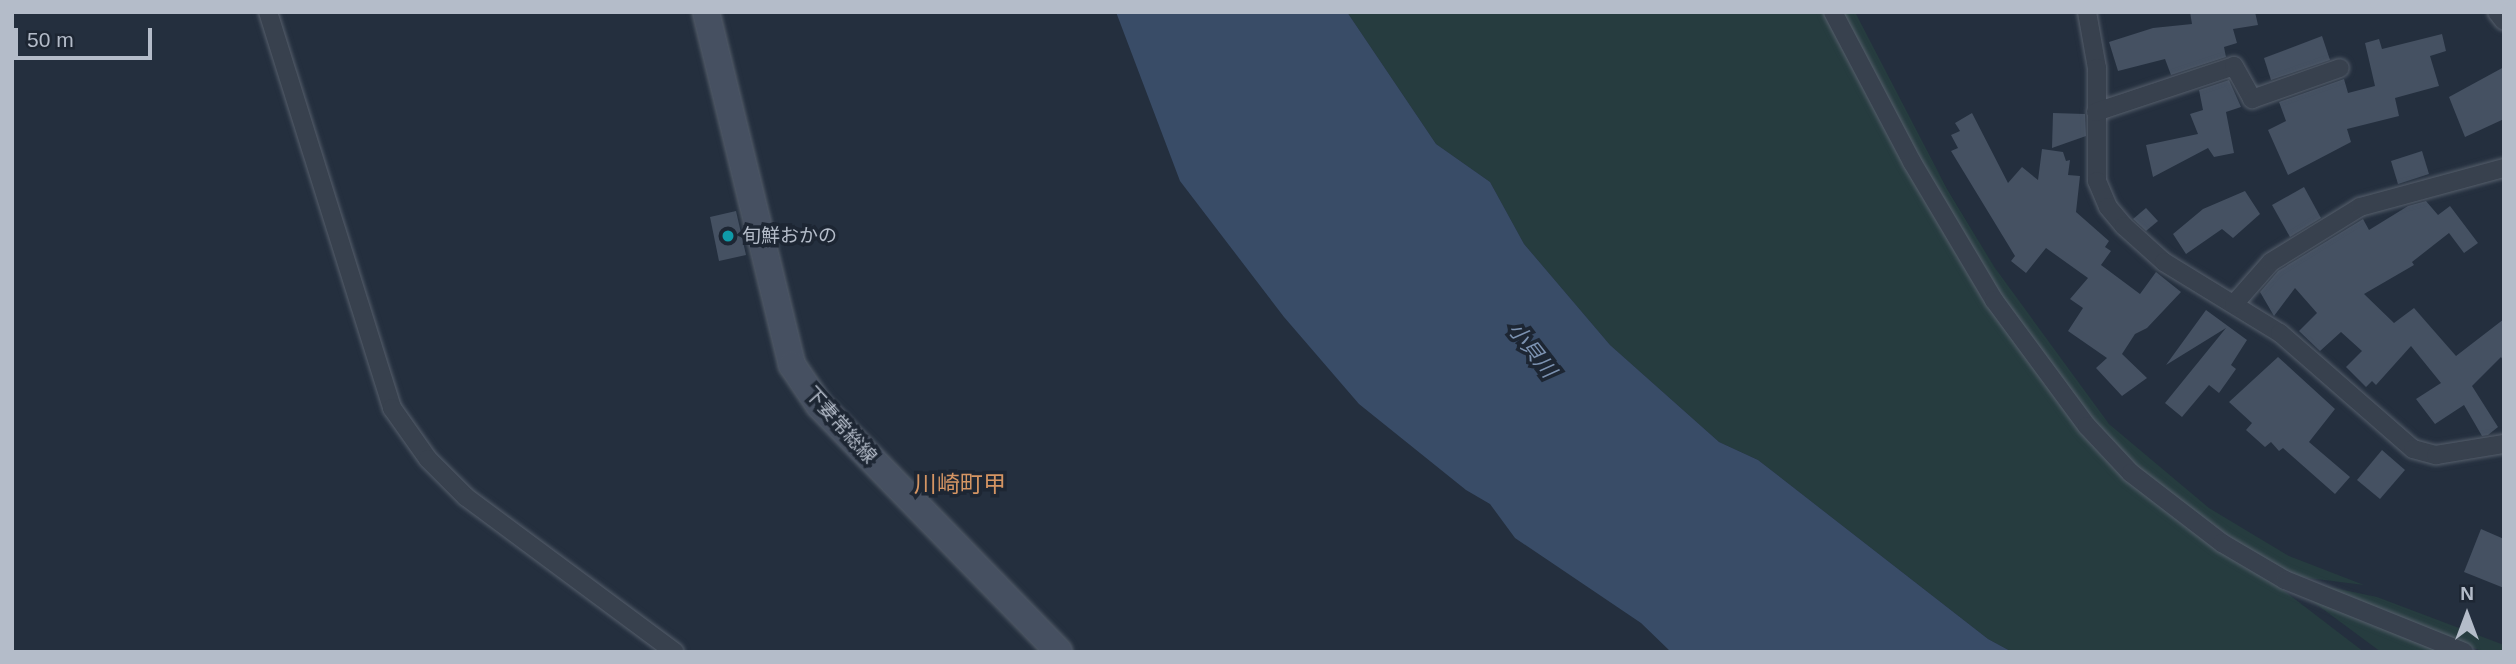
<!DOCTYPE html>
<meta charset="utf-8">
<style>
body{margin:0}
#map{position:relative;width:2516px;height:664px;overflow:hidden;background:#242f3e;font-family:Helvetica,"Noto Sans JP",sans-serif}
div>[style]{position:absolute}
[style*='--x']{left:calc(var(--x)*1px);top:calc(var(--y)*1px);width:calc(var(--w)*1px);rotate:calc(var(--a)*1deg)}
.green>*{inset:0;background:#263c3f}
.water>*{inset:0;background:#394c67}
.building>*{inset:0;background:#455162}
.roads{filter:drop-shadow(0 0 2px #565f6c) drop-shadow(0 0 2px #565f6c)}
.street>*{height:18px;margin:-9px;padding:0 9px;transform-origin:9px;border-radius:9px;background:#38414e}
.secondary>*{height:26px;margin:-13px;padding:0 13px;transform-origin:13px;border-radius:13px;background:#465061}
.dots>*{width:19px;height:19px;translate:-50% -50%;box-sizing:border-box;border:4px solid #1d2633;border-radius:50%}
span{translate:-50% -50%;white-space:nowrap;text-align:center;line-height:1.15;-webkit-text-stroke:7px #1d2633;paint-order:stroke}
.poi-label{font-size:19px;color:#b4bcc9}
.left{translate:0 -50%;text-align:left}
.street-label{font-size:19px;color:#b4bcc9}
.water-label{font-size:21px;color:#7c92b1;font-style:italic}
.quarter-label{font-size:23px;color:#d59563}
.frame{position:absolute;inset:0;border:14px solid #b4bcc9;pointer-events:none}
.north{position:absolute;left:2432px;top:580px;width:70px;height:70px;-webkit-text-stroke:5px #1d2633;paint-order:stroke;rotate:0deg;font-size:19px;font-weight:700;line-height:28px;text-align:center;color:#b4bcc9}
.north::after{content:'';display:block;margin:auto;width:24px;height:32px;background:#b4bcc9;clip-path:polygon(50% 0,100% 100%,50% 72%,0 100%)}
.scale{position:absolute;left:14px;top:28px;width:138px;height:32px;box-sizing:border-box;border:4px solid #b4bcc9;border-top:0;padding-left:9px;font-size:21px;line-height:24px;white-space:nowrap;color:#b4bcc9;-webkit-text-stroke:5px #1d2633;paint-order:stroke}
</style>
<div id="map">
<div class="green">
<div style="clip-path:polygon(1347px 12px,1827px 12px,1890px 133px,2099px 449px,2364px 652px,2012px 652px,1988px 639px,1758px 460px,1719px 442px,1610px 345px,1524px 244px,1490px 182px,1436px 144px)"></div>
<div style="clip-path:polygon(1840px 12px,1855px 12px,1947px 189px,1995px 268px,2109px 424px,2209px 508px,2289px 556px,2364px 585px,2292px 576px,2257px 556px,2144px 475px,2094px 426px,2044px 363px,1936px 196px)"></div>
<div style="clip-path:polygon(2320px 585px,2377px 597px,2504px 645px,2504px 652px,2485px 652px,2384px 617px)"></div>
<div style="clip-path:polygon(2308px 598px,2449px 652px,2381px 652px)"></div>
</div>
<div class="water">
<div style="clip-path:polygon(1116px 12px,1347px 12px,1436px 144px,1490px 182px,1524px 244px,1610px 345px,1719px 442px,1758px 460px,1988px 639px,2012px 652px,1671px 652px,1641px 623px,1515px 538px,1490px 504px,1466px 490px,1359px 404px,1284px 317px,1180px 181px)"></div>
</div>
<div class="building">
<div style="clip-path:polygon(2190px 12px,2255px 12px,2258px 25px,2233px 29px,2237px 43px,2224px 47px,2226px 57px,2171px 75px,2165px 59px,2118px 71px,2109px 42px,2153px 28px,2192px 24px)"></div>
<div style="clip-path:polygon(2442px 34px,2446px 51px,2430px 56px,2439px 86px,2395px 98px,2399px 116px,2347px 129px,2351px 142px,2288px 175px,2268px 130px,2286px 121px,2279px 102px,2344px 79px,2348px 93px,2375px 86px,2365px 43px,2379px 39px,2382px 49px)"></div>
<div style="clip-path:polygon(2322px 36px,2330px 60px,2271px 80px,2264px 58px)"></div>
<div style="clip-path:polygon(2504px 67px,2504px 119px,2465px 137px,2449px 97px)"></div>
<div style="clip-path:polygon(2229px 80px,2241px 107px,2226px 112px,2234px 153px,2214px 157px,2208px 148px,2153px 177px,2146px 145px,2198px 134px,2190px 114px,2203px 110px,2199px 90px)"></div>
<div style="clip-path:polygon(1972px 113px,2008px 183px,2022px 167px,2038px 180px,2042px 149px,2063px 152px,2066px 161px,2070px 160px,2068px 175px,2080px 176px,2076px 212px,2109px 241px,2105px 247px,2111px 251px,2101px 265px,2140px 294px,2156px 272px,2181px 292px,2147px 328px,2135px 334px,2122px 354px,2147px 378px,2122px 396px,2096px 368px,2107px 358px,2068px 331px,2083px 308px,2070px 299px,2088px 278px,2046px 248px,2026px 273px,2011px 261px,2015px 256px,1951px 151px,1958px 148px,1951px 135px,1960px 131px,1955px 123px)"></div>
<div style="clip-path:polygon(2053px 113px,2085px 114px,2086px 136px,2052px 148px)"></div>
<div style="clip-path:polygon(2422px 151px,2429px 174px,2398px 184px,2391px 161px)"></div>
<div style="clip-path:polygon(2304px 187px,2321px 218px,2290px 237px,2272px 205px)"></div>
<div style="clip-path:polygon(2245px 191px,2260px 214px,2233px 238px,2222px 229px,2186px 254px,2173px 234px,2203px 209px)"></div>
<div style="clip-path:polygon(2426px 201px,2438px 215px,2450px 206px,2478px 243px,2464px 253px,2449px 233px,2412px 262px,2414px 265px,2364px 294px,2394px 323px,2414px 308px,2456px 356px,2504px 319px,2504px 362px,2501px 357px,2472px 386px,2498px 427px,2488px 435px,2482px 436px,2464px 405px,2435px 424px,2416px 399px,2441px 383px,2411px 346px,2376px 385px,2372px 381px,2366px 387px,2346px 367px,2362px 351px,2341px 332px,2320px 351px,2299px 331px,2317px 313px,2295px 288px,2274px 316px,2260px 292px,2278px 271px,2363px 219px,2369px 230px,2408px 206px)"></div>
<div style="clip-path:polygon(2146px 208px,2158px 221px,2146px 231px,2133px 219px)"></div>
<div style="clip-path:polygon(736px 211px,746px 255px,719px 261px,710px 217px)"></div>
<div style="clip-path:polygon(2206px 310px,2247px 340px,2231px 365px,2236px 369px,2219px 393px,2209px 385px,2182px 417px,2165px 403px,2226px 328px,2166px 365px)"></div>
<div style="clip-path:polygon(2278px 357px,2335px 409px,2309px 442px,2350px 477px,2335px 494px,2283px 448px,2279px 451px,2271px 442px,2265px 447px,2246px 430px,2252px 423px,2229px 402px)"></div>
<div style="clip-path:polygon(2382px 450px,2405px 470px,2380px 499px,2357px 480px)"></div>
<div style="clip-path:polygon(2481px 529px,2504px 539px,2504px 588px,2464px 572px)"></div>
</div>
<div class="roads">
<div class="street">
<div style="--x:268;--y:12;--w:415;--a:72.6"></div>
<div style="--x:392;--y:408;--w:62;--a:54.8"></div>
<div style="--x:428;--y:459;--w:54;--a:45"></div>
<div style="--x:466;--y:497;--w:260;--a:36.6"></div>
<div style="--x:1833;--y:12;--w:170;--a:62.2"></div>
<div style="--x:1912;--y:162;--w:161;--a:59.3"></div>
<div style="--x:1994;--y:300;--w:157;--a:53.6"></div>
<div style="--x:2087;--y:426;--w:64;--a:46.9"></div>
<div style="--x:2131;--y:473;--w:115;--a:37.6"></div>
<div style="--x:2222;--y:543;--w:73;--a:30.4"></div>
<div style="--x:2285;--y:580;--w:193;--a:21.9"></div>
<div style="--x:2087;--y:12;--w:57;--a:79.9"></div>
<div style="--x:2097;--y:68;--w:113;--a:90"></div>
<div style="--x:2097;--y:181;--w:28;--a:67"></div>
<div style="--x:2108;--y:207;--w:25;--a:50"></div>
<div style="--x:2124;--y:226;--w:54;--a:42"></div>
<div style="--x:2164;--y:262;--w:136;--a:31.5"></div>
<div style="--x:2280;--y:333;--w:176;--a:41.1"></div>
<div style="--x:2413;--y:449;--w:24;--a:15"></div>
<div style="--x:2436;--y:455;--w:69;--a:-9.2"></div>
<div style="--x:2497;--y:12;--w:11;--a:52"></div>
<div style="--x:2096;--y:112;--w:145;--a:-18.4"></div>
<div style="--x:2234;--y:66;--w:38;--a:61"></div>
<div style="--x:2252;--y:99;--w:93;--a:-19.4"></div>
<div style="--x:2234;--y:304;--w:56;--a:-48.6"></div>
<div style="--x:2271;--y:262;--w:105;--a:-31.7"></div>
<div style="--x:2360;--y:207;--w:149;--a:-15.2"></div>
</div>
<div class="secondary">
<div style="--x:706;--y:12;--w:363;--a:76.3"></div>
<div style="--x:792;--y:365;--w:48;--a:56"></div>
<div style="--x:819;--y:405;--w:344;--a:45.8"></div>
</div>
</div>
<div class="dots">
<div style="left:728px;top:236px;background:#0f9aa8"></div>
</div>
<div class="poi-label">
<span class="left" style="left:742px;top:236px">旬鮮おかの</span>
</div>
<div class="street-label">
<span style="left:841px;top:425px;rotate:48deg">下妻常総線</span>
</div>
<div class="water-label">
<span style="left:1532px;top:350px;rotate:52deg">小貝川</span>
</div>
<div class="quarter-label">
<span style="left:960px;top:484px">川崎町甲</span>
</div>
<div class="frame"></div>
<div class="north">N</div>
<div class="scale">50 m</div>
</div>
